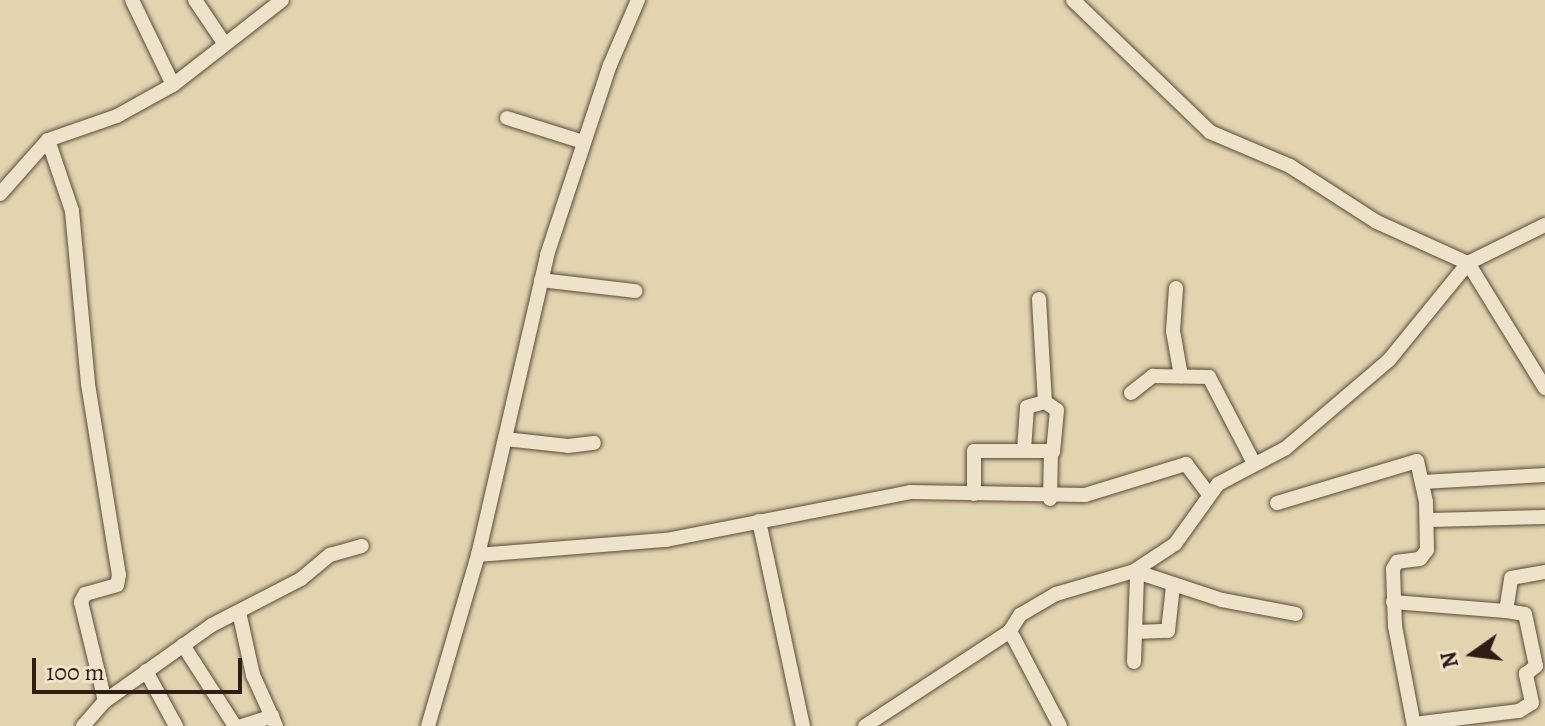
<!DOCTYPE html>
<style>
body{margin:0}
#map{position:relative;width:1545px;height:726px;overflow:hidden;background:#e2d4ae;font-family:Alegreya,serif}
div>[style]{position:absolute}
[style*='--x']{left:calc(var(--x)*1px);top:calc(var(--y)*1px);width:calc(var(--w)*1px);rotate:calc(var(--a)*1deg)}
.roads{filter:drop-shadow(0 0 2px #5b4a3b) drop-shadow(0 0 2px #5b4a3b)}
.street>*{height:14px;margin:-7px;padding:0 7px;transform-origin:7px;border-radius:7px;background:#ece3ca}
span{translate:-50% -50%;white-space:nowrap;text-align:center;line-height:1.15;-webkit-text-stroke:6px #ece3ca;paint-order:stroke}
.north{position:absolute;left:1433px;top:614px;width:80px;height:80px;-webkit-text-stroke:6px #ece3ca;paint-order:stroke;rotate:256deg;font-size:22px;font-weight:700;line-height:32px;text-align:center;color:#2e1c15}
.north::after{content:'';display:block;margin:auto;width:28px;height:36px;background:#2e1c15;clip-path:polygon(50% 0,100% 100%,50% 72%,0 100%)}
.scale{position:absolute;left:32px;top:658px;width:210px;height:36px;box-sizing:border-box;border:4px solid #2e1c15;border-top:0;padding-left:10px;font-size:24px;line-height:28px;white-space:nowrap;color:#2e1c15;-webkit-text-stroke:6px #ece3ca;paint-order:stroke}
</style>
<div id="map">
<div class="roads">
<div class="street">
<div style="--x:132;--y:0;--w:94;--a:64.2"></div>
<div style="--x:195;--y:0;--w:52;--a:56"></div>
<div style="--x:1073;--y:0;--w:190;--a:43.9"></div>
<div style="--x:1210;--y:132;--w:87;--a:23"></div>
<div style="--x:1290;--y:166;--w:103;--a:32.8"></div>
<div style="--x:1377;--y:222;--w:100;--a:24.3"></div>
<div style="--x:1468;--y:263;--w:147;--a:58.4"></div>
<div style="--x:507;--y:118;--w:80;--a:17.5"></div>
<div style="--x:48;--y:140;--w:75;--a:71.3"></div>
<div style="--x:72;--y:211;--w:174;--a:84.7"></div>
<div style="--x:88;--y:384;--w:193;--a:80.8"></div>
<div style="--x:119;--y:575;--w:10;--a:101"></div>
<div style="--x:117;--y:585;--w:33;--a:164"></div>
<div style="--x:85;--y:594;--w:9;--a:117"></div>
<div style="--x:81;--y:602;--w:102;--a:76.4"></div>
<div style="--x:0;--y:194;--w:72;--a:-48.4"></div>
<div style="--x:48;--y:140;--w:73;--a:-19.2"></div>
<div style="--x:117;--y:116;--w:64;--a:-29"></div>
<div style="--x:173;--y:85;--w:138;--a:-37.9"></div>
<div style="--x:541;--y:280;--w:95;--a:6.7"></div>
<div style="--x:1176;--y:288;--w:43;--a:94"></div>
<div style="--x:1173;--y:331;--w:46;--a:79.9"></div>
<div style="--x:1039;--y:299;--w:103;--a:86.7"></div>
<div style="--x:1045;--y:402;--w:14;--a:34"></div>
<div style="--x:1057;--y:410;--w:42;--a:95.4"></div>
<div style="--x:1131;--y:393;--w:28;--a:-38"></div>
<div style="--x:1153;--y:376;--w:56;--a:1"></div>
<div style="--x:1209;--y:377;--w:97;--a:62.4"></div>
<div style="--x:505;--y:439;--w:63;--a:6.3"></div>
<div style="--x:568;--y:446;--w:26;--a:-7"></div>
<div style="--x:1024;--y:450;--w:43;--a:-86"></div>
<div style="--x:1027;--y:407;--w:19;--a:-16"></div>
<div style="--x:1423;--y:482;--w:122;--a:-3.3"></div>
<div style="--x:974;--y:494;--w:43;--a:-90"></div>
<div style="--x:974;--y:451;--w:77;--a:0"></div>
<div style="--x:1051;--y:451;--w:48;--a:91.2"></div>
<div style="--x:1277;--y:503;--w:146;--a:-16.7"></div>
<div style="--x:1417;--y:461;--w:42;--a:77.6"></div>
<div style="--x:1426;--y:502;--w:48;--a:88.8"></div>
<div style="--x:1427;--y:550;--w:11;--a:128"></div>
<div style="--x:1420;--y:559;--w:23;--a:173"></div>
<div style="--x:1397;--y:562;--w:8;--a:120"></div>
<div style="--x:1393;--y:569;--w:57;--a:88"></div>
<div style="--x:1395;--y:626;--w:102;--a:79.2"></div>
<div style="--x:1428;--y:520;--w:117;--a:-1.5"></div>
<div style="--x:759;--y:521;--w:210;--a:77.9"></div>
<div style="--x:478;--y:555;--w:189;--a:-4.6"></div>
<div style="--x:666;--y:540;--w:249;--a:-11.1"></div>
<div style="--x:910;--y:492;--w:175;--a:1"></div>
<div style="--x:1085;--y:495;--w:106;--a:-17.1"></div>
<div style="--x:1186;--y:464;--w:36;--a:53"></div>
<div style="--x:1134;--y:571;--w:93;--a:18.2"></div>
<div style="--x:1222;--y:600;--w:75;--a:10.7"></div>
<div style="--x:1393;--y:602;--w:113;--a:4.6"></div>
<div style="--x:1506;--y:611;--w:33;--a:-81"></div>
<div style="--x:1511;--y:578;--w:35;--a:-10"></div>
<div style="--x:239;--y:612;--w:65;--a:77.5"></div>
<div style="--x:253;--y:675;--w:56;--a:65.7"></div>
<div style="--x:1010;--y:631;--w:107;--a:62.2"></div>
<div style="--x:1135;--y:632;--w:33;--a:-2"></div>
<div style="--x:1168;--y:631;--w:45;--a:-83.7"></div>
<div style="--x:183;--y:645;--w:96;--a:57.3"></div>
<div style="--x:1134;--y:662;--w:87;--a:-88"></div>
<div style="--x:146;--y:671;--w:63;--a:61.4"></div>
<div style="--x:1414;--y:724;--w:106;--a:-7.1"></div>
<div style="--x:1519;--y:711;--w:15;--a:-32"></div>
<div style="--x:1532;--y:703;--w:30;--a:-102"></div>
<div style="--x:1526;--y:674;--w:13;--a:-39"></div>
<div style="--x:1536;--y:666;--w:53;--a:-101.9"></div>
<div style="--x:1525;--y:614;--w:19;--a:-171"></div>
<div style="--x:83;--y:726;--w:33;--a:-49"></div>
<div style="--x:105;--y:701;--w:131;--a:-35.4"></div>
<div style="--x:212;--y:625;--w:100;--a:-27.3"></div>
<div style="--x:301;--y:579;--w:38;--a:-40"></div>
<div style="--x:330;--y:555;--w:33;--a:-16"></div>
<div style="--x:242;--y:726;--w:32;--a:-18"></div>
<div style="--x:428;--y:726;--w:178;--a:-73.7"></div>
<div style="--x:478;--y:555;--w:308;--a:-77"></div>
<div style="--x:547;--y:255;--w:200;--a:-71.7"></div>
<div style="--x:610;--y:65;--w:71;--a:-66.7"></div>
<div style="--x:865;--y:726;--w:173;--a:-33.2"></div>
<div style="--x:1010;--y:631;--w:19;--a:-58"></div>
<div style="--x:1020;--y:615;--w:42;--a:-30.3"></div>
<div style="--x:1056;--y:594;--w:81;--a:-16.4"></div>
<div style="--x:1134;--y:571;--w:49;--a:-33.4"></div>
<div style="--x:1175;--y:544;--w:74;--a:-54.4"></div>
<div style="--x:1218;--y:484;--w:77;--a:-27.9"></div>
<div style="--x:1286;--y:448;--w:135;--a:-40.5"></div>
<div style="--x:1389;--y:360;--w:125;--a:-50.8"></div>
<div style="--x:1468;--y:263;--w:86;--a:-26.3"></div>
</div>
</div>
<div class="north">N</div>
<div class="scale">100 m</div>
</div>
